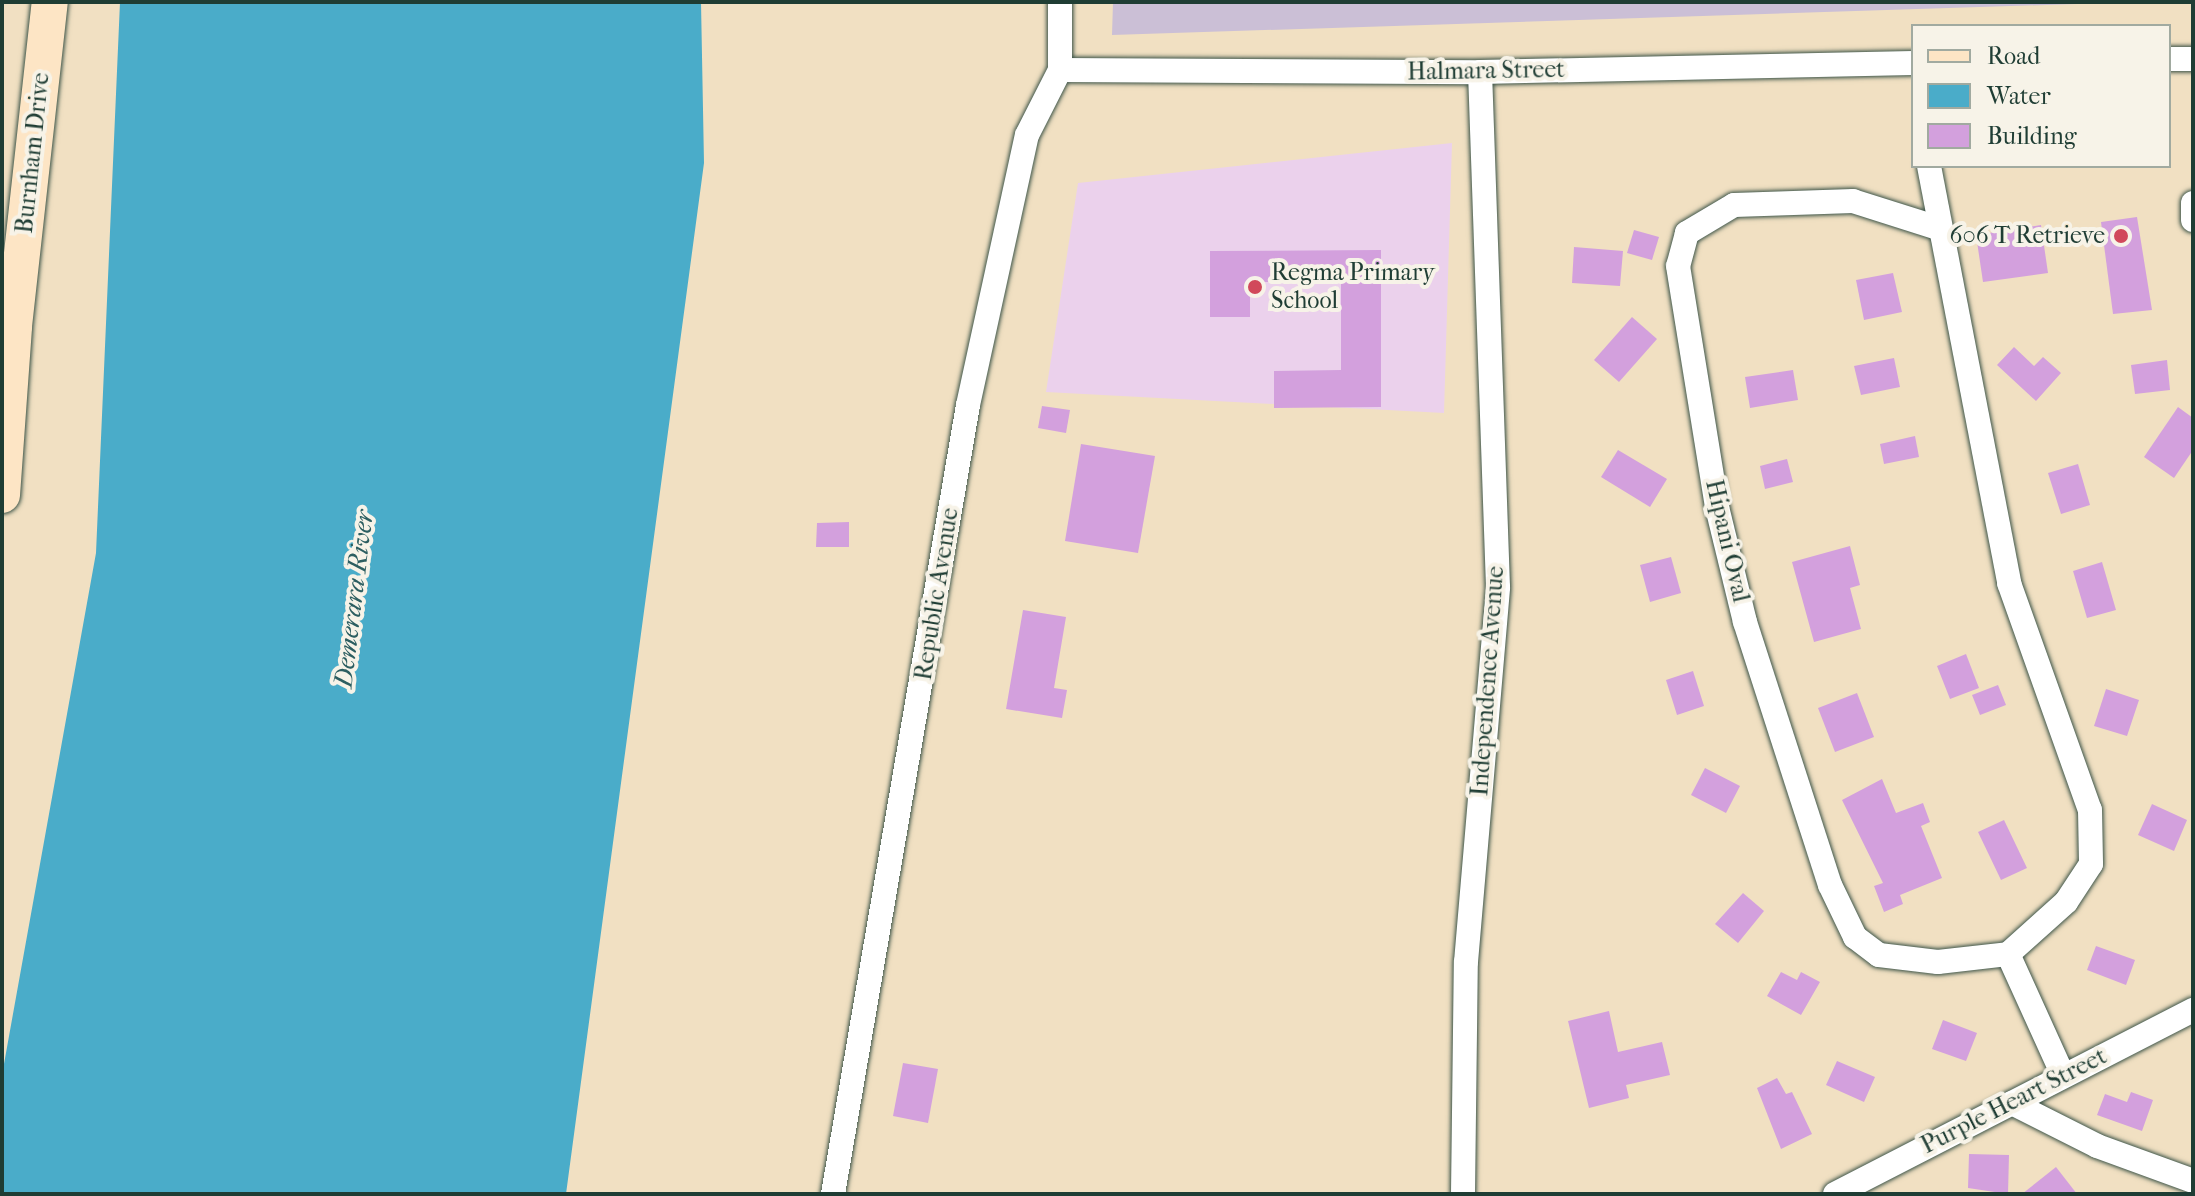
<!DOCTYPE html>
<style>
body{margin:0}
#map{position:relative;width:2195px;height:1196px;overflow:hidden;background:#f1e0c2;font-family:"IM FELL French Canon",serif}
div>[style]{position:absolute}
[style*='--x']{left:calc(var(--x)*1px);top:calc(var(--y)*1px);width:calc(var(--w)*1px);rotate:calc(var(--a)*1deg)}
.built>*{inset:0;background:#ebd1ec}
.industrial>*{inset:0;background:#cbbfd6}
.water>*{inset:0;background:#4aacc9}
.building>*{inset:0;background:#d3a0dd}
.roads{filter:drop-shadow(0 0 2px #3e5549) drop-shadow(0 0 2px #3e5549)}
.street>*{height:24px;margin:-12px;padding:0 12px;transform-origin:12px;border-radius:12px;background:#fff}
.secondary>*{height:36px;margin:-18px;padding:0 18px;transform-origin:18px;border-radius:18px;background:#fde5c5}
.dots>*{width:22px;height:22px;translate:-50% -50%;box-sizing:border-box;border:4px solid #f7f3e8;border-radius:50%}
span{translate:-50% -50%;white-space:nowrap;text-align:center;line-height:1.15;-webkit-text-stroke:8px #f7f3e8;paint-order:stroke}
.street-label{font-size:24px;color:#1f3d34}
.poi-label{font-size:24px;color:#1f3d34}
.right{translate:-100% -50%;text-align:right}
.left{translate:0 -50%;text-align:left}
.water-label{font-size:26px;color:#2c5e61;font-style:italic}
.frame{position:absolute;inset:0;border:4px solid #1f3d34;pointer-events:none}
.legend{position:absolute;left:1911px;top:24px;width:260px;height:144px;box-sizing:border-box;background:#f7f3e8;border:2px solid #a1aaa0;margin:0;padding:10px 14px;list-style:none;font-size:24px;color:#1f3d34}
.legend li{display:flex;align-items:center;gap:16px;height:40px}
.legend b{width:40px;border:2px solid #a1aaa0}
</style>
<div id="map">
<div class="built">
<div style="clip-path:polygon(1452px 143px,1444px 413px,1046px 392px,1078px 183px)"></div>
</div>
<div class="industrial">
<div style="clip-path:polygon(1113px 2px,2137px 2px,1112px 35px)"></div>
</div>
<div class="water">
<div style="clip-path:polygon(120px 2px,701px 2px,704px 163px,566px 1194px,2px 1194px,2px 1075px,96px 553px)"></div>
</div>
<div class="building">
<div style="clip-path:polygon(2137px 217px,2152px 310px,2113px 314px,2101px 222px)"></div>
<div style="clip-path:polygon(2041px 225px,2048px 273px,1983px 282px,1976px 235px)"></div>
<div style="clip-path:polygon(1634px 230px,1659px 237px,1652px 260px,1627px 253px)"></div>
<div style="clip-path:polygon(1574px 247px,1623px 251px,1620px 286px,1572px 283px)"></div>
<div style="clip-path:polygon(1381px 250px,1381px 407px,1274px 408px,1274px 371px,1341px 370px,1341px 282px,1250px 282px,1250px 317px,1210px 317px,1210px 251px)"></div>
<div style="clip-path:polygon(1893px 273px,1902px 312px,1864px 320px,1856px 280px)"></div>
<div style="clip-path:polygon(1632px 317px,1657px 339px,1619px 382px,1594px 360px)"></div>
<div style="clip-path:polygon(2014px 347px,2034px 366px,2043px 357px,2061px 373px,2036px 401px,1997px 365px)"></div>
<div style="clip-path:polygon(1894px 358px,1900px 387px,1861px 395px,1854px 366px)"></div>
<div style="clip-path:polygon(2167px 360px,2170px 390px,2135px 394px,2131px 365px)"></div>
<div style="clip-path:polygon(1793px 370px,1798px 400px,1750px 408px,1745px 377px)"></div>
<div style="clip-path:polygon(1042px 406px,1070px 410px,1066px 433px,1038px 428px)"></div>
<div style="clip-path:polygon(2178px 407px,2193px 418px,2193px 450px,2174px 478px,2144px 457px)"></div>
<div style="clip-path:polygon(1915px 436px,1919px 457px,1884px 464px,1880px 444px)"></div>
<div style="clip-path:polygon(1081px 444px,1155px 456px,1138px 553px,1065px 541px)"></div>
<div style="clip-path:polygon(1618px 450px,1667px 479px,1650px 507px,1601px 477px)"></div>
<div style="clip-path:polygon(1787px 459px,1793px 482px,1765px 489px,1760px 466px)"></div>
<div style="clip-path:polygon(2078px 464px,2090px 505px,2061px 514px,2048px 473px)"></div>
<div style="clip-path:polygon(849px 522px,849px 547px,816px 547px,817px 523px)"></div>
<div style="clip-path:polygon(1850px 546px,1860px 585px,1850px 588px,1861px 629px,1814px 642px,1792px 562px)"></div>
<div style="clip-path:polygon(1671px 557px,1681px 593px,1650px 602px,1640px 565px)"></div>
<div style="clip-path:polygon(2102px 562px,2116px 610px,2087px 618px,2073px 571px)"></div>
<div style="clip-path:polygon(1023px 610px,1066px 617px,1054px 688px,1067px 690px,1062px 718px,1006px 709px)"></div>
<div style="clip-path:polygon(1966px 654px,1979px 688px,1950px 699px,1937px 666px)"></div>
<div style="clip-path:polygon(1693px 671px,1704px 706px,1677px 715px,1666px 680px)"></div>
<div style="clip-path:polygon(1998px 685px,2006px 705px,1980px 715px,1972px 695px)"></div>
<div style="clip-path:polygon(2106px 689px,2139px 700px,2127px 736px,2094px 726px)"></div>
<div style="clip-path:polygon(1857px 693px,1874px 737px,1835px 752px,1818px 708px)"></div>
<div style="clip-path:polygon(1705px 768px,1740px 786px,1726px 813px,1691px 795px)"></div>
<div style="clip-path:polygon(1882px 779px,1896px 813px,1923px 803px,1930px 822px,1921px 826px,1942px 878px,1900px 895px,1903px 904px,1884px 912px,1874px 886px,1883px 883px,1842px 800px)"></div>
<div style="clip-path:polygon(2152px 804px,2187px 820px,2174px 851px,2138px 835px)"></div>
<div style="clip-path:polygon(2004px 820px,2027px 868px,2001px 880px,1978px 832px)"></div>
<div style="clip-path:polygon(1743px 893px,1764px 911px,1738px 943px,1715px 924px)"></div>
<div style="clip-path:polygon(2096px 946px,2135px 960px,2126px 985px,2087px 970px)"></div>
<div style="clip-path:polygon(1781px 972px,1797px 980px,1801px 972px,1820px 982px,1801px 1015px,1767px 996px)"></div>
<div style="clip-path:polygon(1609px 1011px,1618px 1052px,1662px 1042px,1670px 1075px,1626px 1085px,1629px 1098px,1589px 1108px,1568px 1021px)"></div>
<div style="clip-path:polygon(1943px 1020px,1977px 1033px,1966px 1061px,1932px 1049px)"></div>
<div style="clip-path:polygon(1837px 1061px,1875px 1077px,1864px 1102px,1826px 1085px)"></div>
<div style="clip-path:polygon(903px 1063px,938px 1069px,928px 1123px,893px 1116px)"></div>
<div style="clip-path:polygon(1777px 1078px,1786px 1094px,1792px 1092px,1812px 1134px,1781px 1149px,1757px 1088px)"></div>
<div style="clip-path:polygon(2131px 1092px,2153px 1100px,2142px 1131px,2097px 1115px,2105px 1094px,2127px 1102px)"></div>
<div style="clip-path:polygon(1969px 1154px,2009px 1155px,2008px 1194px,1968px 1188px)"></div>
<div style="clip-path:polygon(2056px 1167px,2077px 1194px,2022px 1194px)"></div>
</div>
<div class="roads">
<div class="street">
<div style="--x:2169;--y:59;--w:24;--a:0"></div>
<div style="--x:1060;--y:70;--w:420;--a:0.3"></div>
<div style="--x:1480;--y:72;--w:433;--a:-1.2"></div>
<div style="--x:1929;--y:166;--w:425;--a:79.1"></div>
<div style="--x:2009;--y:583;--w:241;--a:70.4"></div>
<div style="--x:2090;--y:810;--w:54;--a:88.9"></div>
<div style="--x:2091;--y:864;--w:45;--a:123.3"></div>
<div style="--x:2066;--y:902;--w:78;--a:138.1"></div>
<div style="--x:2193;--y:203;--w:17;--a:90"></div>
<div style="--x:1938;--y:228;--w:89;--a:-162.4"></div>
<div style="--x:1853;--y:201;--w:119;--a:178.1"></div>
<div style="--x:1734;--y:205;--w:55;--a:149.2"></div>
<div style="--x:1687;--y:233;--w:34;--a:105"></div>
<div style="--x:1678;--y:266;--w:244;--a:80.8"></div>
<div style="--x:1717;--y:507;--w:118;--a:76.3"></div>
<div style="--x:1745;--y:622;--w:276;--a:72.1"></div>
<div style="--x:1830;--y:885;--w:58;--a:64.3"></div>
<div style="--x:1855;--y:937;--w:30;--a:37"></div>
<div style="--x:1879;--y:955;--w:59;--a:6.8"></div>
<div style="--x:1938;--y:962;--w:70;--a:-6.5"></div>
<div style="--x:2008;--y:954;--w:133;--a:65.6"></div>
<div style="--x:2012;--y:1103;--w:95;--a:26.8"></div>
<div style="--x:2097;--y:1146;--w:102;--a:20"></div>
<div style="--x:833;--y:1194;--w:800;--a:-80.29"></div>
<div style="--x:968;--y:405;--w:276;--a:-77.7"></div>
<div style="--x:1027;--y:135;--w:73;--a:-63.1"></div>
<div style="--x:1060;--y:70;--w:68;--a:-90"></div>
<div style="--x:1463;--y:1194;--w:232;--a:-89.3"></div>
<div style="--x:1466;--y:962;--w:376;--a:-85.1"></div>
<div style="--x:1498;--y:587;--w:515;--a:-92"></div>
<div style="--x:1835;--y:1194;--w:403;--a:-27.2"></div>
</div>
<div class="secondary">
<div style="--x:2;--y:495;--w:169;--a:-85.9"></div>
<div style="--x:14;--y:326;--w:326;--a:-83.7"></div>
</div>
</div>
<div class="dots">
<div style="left:2121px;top:236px;background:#d1495b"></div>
<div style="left:1255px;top:287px;background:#d1495b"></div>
</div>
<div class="street-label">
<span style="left:1486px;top:71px;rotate:-1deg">Halmara Street</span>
<span style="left:33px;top:153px;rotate:-84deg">Burnham Drive</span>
<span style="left:1727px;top:541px;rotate:77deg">Hipani Oval</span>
<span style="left:937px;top:594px;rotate:-81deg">Republic Avenue</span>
<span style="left:1488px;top:681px;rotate:-86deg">Independence Avenue</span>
<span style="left:2014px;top:1101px;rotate:-27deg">Purple Heart Street</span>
</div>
<div class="poi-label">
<span class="right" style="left:2105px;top:236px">606 T Retrieve</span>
<span class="left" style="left:1271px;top:287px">Regma Primary<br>School</span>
</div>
<div class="water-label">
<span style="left:354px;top:599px;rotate:-83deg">Demerara River</span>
</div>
<div class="frame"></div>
<ul class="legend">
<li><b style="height:10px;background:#fde5c5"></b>Road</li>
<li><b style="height:22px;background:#4aacc9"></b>Water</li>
<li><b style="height:22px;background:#d3a0dd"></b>Building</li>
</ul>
</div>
